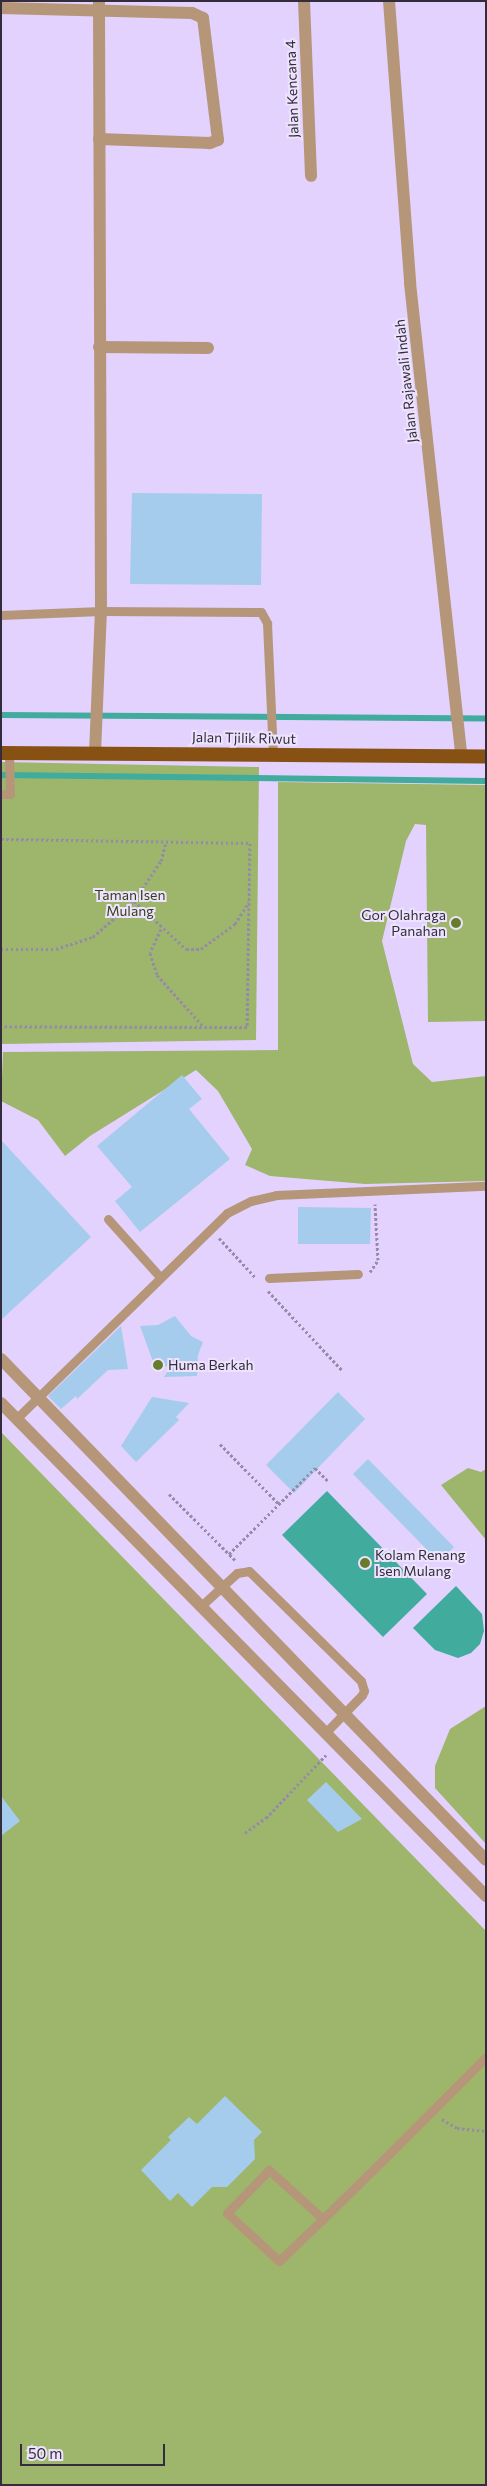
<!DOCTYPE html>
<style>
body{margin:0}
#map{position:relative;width:487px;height:2486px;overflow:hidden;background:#e3d2fd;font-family:Commissioner,sans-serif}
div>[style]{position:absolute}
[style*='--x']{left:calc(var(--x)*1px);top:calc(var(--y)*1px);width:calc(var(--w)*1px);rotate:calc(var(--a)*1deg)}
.green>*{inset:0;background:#9eb56c}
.water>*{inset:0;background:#41ab9d}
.stream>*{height:5.5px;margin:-2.75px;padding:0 2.75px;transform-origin:2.75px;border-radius:2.75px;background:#41ab9d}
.building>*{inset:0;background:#a5ccec}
.path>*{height:3px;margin-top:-1.5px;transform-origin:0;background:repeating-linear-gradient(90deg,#968aa9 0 2.5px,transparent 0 5px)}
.service>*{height:9px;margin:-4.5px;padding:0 4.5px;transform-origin:4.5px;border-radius:4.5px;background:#b69679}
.minor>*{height:12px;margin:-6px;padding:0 6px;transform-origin:6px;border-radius:6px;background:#b69679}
.trunk>*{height:14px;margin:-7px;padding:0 7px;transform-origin:7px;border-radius:7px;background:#885114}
.dots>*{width:14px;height:14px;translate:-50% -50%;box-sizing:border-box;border:2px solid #ede3fd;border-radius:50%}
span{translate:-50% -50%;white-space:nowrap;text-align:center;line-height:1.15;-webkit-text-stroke:4px #ede3fd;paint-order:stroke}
.street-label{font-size:14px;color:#322c3c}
.park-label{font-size:14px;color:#354019}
.poi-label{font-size:14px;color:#322c3c}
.right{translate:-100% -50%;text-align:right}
.left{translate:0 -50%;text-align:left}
.frame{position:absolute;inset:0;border:2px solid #322c3c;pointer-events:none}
.scale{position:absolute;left:20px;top:2444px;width:145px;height:22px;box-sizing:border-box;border:2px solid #322c3c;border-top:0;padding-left:6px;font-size:15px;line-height:18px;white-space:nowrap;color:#322c3c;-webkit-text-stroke:4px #ede3fd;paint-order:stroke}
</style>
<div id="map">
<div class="green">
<div style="clip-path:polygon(1px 762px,259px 767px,256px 1040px,1px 1044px)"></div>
<div style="clip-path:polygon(278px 782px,486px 785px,486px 1021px,428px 1022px,426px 825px,415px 824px,406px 841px,382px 941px,413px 1064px,432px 1082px,486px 1076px,486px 1181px,365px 1184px,270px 1176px,245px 1165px,252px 1149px,218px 1091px,196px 1070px,90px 1136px,65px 1156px,38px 1120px,1px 1101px,3px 1052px,278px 1050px)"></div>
<div style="clip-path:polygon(1px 1432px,486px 1931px,486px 2485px,1px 2485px)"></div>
<div style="clip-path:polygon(468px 1468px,481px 1472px,486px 1469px,486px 1540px,441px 1485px)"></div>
<div style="clip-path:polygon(486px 1706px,486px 1844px,435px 1788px,435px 1766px,450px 1729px)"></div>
</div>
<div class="water">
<div style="clip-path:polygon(327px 1491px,427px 1594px,383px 1637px,282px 1535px)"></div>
<div style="clip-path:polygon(456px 1586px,482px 1614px,484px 1631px,480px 1644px,471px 1653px,458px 1658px,435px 1650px,413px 1628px)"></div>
</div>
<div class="stream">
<div style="--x:1;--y:715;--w:485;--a:0.4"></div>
<div style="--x:1;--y:775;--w:485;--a:0.7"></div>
</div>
<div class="building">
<div style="clip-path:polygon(132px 493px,262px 494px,261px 585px,130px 584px)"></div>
<div style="clip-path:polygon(182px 1075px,202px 1099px,189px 1109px,230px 1159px,140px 1232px,115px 1201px,132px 1187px,97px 1146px)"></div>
<div style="clip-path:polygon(1px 1140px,91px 1237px,1px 1320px)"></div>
<div style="clip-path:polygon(298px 1207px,371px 1208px,370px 1244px,298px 1244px)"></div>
<div style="clip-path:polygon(175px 1316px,191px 1336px,203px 1342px,198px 1355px,197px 1376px,164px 1377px,171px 1366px,155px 1367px,140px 1326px,158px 1325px)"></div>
<div style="clip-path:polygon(121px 1326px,128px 1369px,108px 1370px,77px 1399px,76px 1396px,61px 1409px,48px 1396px)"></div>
<div style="clip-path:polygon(338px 1392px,365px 1419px,294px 1493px,266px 1465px)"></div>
<div style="clip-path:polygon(152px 1397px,189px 1403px,176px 1417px,179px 1420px,136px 1462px,121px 1446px)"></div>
<div style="clip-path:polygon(368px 1459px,454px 1547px,439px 1562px,353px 1474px)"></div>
<div style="clip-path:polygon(326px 1782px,362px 1819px,338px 1832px,307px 1800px)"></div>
<div style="clip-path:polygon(1px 1796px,20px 1821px,1px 1836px)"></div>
<div style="clip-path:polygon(225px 2096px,262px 2132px,254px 2140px,255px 2159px,227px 2187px,212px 2187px,192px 2207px,178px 2193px,170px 2201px,141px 2170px,171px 2140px,168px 2137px,189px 2117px,197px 2124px)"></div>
</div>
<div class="path">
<div style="--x:1;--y:839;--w:249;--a:0.9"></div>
<div style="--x:250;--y:843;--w:184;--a:90.9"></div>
<div style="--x:247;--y:1027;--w:246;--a:-179.8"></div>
<div style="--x:134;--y:901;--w:71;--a:42.7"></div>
<div style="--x:186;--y:949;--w:15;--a:0"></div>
<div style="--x:201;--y:949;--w:42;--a:-36.3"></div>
<div style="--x:235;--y:924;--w:26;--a:-58"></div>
<div style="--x:161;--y:929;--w:26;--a:115"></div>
<div style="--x:150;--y:953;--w:23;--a:72"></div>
<div style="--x:157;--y:975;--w:69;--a:48"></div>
<div style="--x:1;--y:949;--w:55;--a:0"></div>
<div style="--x:56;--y:949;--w:39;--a:-18"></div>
<div style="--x:93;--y:937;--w:55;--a:-41.3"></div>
<div style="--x:134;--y:901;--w:48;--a:-56"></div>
<div style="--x:161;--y:861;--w:20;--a:-75"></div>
<div style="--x:219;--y:1238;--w:53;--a:47.3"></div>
<div style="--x:370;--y:1272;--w:14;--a:-56"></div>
<div style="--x:378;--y:1260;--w:56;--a:-93.1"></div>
<div style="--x:268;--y:1291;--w:108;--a:46.9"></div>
<div style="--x:220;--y:1444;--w:84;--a:45.5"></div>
<div style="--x:169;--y:1494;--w:85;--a:45"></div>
<div style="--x:235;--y:1560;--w:8;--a:-135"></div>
<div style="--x:229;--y:1554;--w:122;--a:-45"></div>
<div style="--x:315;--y:1468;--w:18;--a:45"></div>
<div style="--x:245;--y:1833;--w:26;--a:-36"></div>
<div style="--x:266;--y:1818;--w:87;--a:-46.4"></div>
<div style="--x:442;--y:2119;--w:17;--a:31"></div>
<div style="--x:457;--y:2128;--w:29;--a:6"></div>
</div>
<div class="service">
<div style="--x:1;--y:615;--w:100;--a:-2.3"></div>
<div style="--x:101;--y:611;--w:160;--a:0.4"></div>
<div style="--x:261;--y:612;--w:13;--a:61"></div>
<div style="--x:267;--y:623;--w:131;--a:87.4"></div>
<div style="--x:1;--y:794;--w:9;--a:0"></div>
<div style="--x:10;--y:794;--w:41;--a:-91.4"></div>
<div style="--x:108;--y:1219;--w:78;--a:48.1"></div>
<div style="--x:269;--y:1278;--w:89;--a:-2.6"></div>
<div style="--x:17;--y:1418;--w:293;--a:-44.3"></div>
<div style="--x:227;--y:1213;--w:27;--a:-27"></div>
<div style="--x:251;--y:1201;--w:26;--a:-13"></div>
<div style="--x:276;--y:1195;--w:210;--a:-2.5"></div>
<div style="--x:201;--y:1606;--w:49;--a:-42.5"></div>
<div style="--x:237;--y:1573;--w:12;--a:-9"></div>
<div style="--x:249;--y:1571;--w:157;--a:44.5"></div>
<div style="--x:361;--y:1681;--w:10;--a:73"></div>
<div style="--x:364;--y:1691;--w:4;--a:117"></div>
<div style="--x:362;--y:1695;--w:52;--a:134.2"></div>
<div style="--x:323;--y:2219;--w:73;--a:-137.8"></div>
<div style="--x:269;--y:2170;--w:60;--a:134.3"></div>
<div style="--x:227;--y:2213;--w:71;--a:42.7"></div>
<div style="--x:279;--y:2261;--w:61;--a:-43.7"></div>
<div style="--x:323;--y:2219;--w:93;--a:-44.6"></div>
<div style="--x:389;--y:2154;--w:137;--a:-45"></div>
</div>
<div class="minor">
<div style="--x:304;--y:1;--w:175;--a:87.7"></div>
<div style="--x:389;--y:1;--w:283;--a:85.7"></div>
<div style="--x:410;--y:283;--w:476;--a:83.8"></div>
<div style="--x:1;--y:8;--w:191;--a:1.5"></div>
<div style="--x:192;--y:13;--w:12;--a:24"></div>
<div style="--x:203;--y:18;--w:123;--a:83"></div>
<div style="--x:218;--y:140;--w:9;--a:159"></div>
<div style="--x:210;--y:143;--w:111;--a:-177.9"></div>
<div style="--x:99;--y:347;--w:109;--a:0.5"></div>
<div style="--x:95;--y:753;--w:142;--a:-87.6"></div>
<div style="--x:101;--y:611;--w:610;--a:-90.19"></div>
<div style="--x:1;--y:1359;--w:697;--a:45.93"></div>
<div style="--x:1;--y:1403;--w:692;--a:45.47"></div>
</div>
<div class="trunk">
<div style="--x:1;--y:753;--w:485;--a:0.4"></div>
</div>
<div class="dots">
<div style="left:456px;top:923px;background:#677c2d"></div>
<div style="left:158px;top:1365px;background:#677c2d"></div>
<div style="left:365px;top:1563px;background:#677c2d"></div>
</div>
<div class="street-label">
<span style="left:292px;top:89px;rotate:-92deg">Jalan Kencana 4</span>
<span style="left:406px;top:381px;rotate:-96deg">Jalan Rajawali Indah</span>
<span style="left:244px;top:738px;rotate:1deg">Jalan Tjilik Riwut</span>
</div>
<div class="park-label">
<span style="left:130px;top:903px">Taman Isen<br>Mulang</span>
</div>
<div class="poi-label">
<span class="right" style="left:446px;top:923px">Gor Olahraga<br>Panahan</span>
<span class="left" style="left:168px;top:1365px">Huma Berkah</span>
<span class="left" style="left:375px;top:1563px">Kolam Renang<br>Isen Mulang</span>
</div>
<div class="frame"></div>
<div class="scale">50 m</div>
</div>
